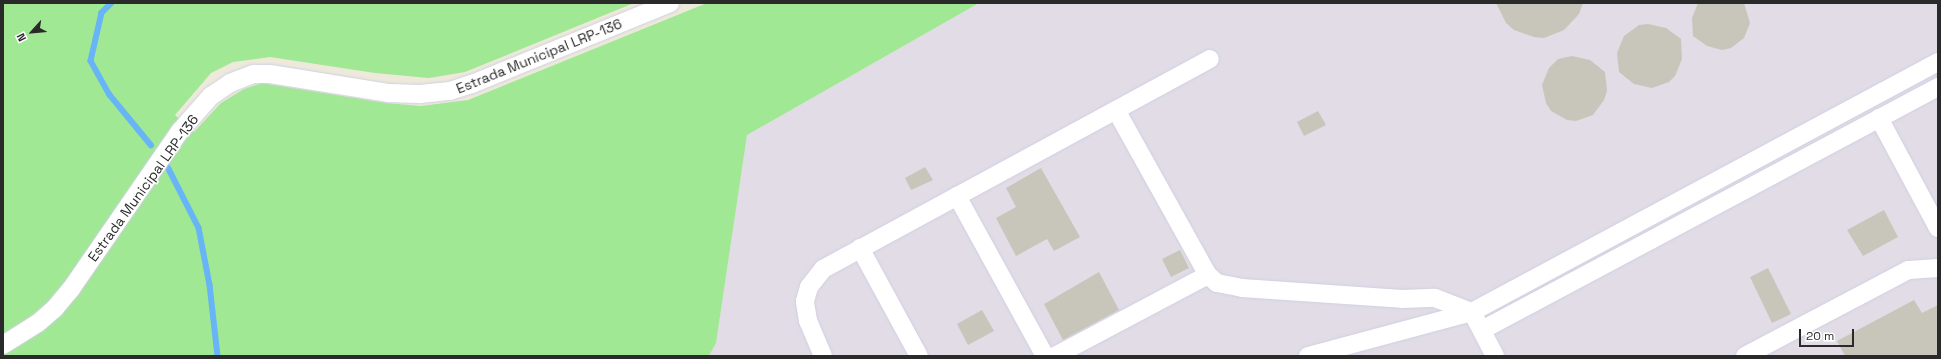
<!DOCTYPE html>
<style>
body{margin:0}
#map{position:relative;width:1941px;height:359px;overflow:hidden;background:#ede9db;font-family:"Space Grotesk",sans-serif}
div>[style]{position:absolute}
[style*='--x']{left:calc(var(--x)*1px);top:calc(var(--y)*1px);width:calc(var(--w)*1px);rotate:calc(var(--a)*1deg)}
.industrial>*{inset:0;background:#e1dce5}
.green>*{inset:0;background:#a0e894}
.stream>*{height:5.5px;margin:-2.75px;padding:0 2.75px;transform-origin:2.75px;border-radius:2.75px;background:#67b4f6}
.building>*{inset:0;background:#c8c6ba}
.roads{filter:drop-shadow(0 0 1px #d0d0e4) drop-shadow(0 0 1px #d0d0e4)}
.minor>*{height:18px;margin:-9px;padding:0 9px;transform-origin:9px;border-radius:9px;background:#fff}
span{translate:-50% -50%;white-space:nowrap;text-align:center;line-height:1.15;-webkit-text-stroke:3px #fff;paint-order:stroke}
.street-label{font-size:14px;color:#2a2a2a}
.frame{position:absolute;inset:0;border:4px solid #2a2a2a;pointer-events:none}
.north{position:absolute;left:12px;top:12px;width:40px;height:40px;-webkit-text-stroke:3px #fff;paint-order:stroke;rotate:243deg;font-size:11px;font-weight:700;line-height:16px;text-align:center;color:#2a2a2a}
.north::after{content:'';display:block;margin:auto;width:14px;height:18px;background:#2a2a2a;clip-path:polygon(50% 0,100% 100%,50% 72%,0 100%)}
.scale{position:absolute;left:1799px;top:329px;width:55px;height:18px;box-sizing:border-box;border:2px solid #2a2a2a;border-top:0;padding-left:5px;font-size:12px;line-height:14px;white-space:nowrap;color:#2a2a2a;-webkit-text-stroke:3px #fff;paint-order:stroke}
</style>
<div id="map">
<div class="industrial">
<div style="clip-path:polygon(979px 3px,1938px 3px,1938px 356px,709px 356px,716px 343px,747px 135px)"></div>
</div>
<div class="green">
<div style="clip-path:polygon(3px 3px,634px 3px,465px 72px,429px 78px,375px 73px,270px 57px,233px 62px,211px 73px,175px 115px,194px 132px,221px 103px,244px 89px,262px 83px,386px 103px,421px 106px,468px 100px,707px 3px,979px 3px,747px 135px,716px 343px,709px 356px,3px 356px)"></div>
</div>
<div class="stream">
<div style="--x:112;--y:3;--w:14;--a:135"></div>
<div style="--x:102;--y:13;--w:49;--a:102.9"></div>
<div style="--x:91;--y:61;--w:39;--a:61"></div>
<div style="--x:110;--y:95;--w:65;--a:50.6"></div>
<div style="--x:168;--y:167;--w:68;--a:63.1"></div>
<div style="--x:199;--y:228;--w:58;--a:79.1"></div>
<div style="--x:210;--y:285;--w:71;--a:83.6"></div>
</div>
<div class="building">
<div style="clip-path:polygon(1496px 3px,1583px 3px,1579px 14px,1564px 30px,1544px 38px,1534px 37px,1514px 30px,1506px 23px)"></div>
<div style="clip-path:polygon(1698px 3px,1744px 3px,1750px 23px,1744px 38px,1731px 48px,1722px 50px,1707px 46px,1693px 36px,1692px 18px)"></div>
<div style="clip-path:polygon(1648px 24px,1666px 28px,1681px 39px,1682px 59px,1675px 76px,1669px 82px,1652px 88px,1634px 84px,1619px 72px,1617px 53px,1624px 36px,1639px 25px)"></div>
<div style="clip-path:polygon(1572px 56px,1590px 60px,1605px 72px,1607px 91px,1604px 100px,1593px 115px,1576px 121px,1567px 120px,1551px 111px,1546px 103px,1542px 85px,1549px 68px,1558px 59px)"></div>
<div style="clip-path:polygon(1318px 111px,1326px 125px,1304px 136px,1297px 122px)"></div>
<div style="clip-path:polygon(925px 167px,933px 180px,911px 190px,905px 178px)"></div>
<div style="clip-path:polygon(1041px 168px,1080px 237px,1054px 251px,1047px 239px,1016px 256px,996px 218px,1016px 207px,1006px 188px)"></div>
<div style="clip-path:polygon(1884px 210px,1898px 237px,1863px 256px,1847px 230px)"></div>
<div style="clip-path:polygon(1180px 250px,1189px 268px,1171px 277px,1162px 259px)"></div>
<div style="clip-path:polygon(1768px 268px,1791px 314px,1772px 323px,1750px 277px)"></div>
<div style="clip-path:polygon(1099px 272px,1119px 310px,1063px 340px,1044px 304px)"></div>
<div style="clip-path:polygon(1914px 300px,1922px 313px,1938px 305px,1938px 356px,1845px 356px,1837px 341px)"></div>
<div style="clip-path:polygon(982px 310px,994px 331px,968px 345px,957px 324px)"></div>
</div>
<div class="roads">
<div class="minor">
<div style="--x:1116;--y:110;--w:189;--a:60.9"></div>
<div style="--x:1208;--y:275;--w:12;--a:42"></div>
<div style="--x:1217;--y:283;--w:25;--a:11"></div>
<div style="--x:1242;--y:288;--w:160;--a:3.9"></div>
<div style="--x:1402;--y:299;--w:33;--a:-2"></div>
<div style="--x:1435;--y:298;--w:40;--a:21"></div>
<div style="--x:1472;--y:312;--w:50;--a:62.4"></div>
<div style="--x:1879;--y:118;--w:125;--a:61.8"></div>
<div style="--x:957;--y:196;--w:183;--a:61.2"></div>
<div style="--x:860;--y:248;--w:123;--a:61.4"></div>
<div style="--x:1482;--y:330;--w:517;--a:-28.05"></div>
<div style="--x:3;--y:345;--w:41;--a:-32.2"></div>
<div style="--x:38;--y:323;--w:23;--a:-41"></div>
<div style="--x:55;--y:308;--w:25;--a:-50"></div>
<div style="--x:71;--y:289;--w:192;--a:-55.4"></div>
<div style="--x:180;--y:131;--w:47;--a:-48.5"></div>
<div style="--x:211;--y:96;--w:23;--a:-34"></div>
<div style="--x:230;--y:83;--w:26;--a:-21"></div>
<div style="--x:254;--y:74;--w:16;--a:0"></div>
<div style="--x:270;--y:74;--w:121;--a:9.1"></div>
<div style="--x:389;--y:93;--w:31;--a:2"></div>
<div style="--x:420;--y:94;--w:30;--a:-6"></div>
<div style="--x:450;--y:91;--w:23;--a:-18"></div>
<div style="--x:472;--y:84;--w:214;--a:-22.2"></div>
<div style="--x:823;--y:356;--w:38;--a:-113"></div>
<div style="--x:808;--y:321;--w:20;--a:-99"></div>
<div style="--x:805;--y:301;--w:15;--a:-74"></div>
<div style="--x:809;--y:287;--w:23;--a:-52"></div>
<div style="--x:823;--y:269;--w:440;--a:-28.5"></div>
<div style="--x:1055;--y:356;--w:173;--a:-27.9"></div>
<div style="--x:1308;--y:356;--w:170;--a:-15"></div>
<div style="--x:1472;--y:312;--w:529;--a:-28.21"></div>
<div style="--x:1745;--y:356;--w:184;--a:-27.8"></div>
<div style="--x:1908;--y:270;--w:30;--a:-4"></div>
</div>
</div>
<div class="street-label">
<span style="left:539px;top:56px;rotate:-22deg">Estrada Municipal LRP-136</span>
<span style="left:143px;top:188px;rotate:-54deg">Estrada Municipal LRP-136</span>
</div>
<div class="frame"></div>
<div class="north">N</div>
<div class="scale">20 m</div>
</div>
